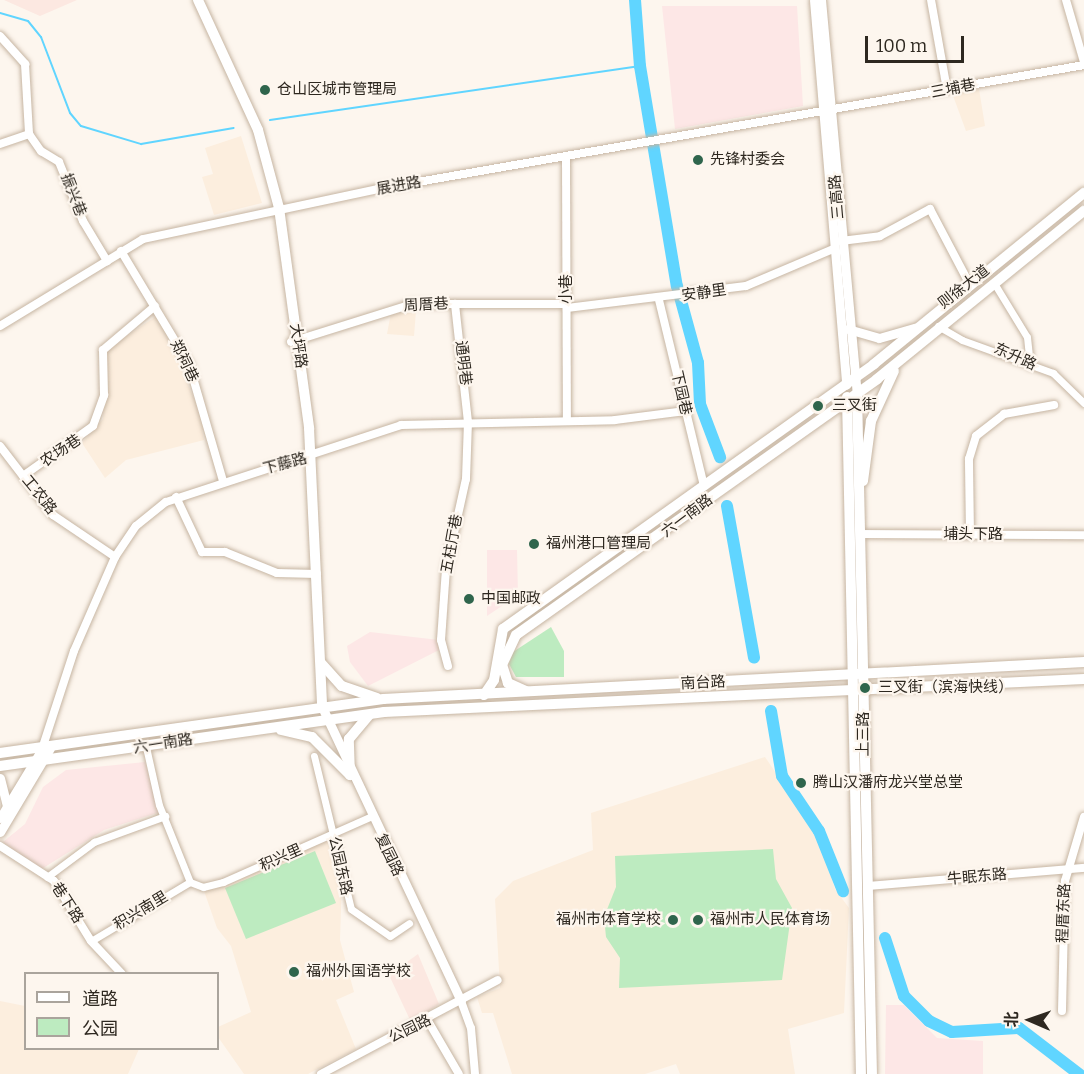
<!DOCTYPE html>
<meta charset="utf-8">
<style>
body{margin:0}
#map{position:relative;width:1084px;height:1074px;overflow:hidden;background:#fdf6ee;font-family:Bitter,"Noto Sans SC",serif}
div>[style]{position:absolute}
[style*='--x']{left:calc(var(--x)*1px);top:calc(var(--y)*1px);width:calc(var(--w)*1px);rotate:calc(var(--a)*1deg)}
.commercial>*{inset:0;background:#fde7e6}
.industrial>*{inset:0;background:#fce8e1}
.built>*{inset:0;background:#fceede}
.green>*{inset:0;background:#bdebc0}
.stream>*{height:2px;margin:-1px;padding:0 1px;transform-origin:1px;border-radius:1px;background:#60d5ff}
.river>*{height:12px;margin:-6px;padding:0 6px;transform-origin:6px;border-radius:6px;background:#60d5ff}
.roads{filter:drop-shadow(0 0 2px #c6b5a2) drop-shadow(0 0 2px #c6b5a2)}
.minor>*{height:7px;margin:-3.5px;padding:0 3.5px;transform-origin:3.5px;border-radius:3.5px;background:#fff}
.tertiary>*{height:8px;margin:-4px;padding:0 4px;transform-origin:4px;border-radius:4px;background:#fff}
.secondary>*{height:9px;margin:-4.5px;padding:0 4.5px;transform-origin:4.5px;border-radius:4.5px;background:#fff}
.primary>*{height:10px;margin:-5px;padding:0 5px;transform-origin:5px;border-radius:5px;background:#fff}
.dots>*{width:16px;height:16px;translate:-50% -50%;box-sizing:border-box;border:3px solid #fdf6ee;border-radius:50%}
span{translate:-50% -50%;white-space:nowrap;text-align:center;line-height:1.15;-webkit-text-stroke:4.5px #fdf6ee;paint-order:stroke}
.street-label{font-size:15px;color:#2e2820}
.poi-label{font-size:15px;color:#2e2820}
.left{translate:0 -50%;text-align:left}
.right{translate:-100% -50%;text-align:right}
.legend{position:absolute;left:24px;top:972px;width:195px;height:78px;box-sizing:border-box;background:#fdf6ee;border:2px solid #aaa49c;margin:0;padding:8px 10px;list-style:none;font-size:18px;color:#2e2820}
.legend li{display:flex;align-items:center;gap:12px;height:30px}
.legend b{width:30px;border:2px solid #aaa49c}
.north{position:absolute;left:1000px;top:990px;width:60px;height:60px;-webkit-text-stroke:4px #fdf6ee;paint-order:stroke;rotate:272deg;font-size:16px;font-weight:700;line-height:24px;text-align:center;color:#2e2820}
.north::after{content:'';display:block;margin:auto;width:21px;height:27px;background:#2e2820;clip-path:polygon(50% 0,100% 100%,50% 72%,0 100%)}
.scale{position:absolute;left:865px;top:36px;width:99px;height:27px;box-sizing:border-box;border:3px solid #2e2820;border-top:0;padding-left:8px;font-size:18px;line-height:21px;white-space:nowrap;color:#2e2820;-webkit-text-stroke:4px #fdf6ee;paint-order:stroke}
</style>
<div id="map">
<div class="commercial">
<div style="clip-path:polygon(662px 6px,797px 6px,803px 106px,675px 129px)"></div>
<div style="clip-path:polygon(487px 550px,517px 550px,518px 595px,487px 616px)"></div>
<div style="clip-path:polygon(370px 632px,439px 640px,441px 649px,368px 686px,350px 662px,347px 646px)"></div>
<div style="clip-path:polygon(145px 762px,160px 812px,104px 830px,40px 870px,3px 842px,25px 824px,43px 787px,66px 770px)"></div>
<div style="clip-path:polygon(886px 1005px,904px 1005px,937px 1038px,983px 1041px,983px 1074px,885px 1074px)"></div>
</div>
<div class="industrial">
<div style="clip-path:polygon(4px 0,77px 0,40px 16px)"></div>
<div style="clip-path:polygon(418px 954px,439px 1004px,411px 1022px,389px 975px)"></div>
</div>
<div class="built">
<div style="clip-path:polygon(979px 89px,985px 126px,966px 131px,952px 93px)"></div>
<div style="clip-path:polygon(241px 136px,262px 203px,214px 215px,202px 177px,213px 174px,205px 148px)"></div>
<div style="clip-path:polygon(416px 311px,414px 336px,387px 334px,391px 313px)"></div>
<div style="clip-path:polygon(158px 315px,207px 429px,202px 430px,204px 440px,126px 460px,105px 478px,82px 443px,103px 419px,106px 350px)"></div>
<div style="clip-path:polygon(765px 757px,817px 833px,835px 889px,849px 908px,844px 1013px,788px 1029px,795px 1074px,680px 1074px,676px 1064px,645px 1074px,512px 1074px,493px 1013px,482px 1013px,477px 997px,500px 988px,495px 899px,513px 881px,593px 850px,591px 813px)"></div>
<div style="clip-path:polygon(326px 841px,332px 842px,342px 878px,340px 940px,354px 992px,336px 1000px,356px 1049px,308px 1074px,244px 1074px,218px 1037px,218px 1027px,251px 1012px,231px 946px,217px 928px,204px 891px)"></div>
<div style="clip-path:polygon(0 1001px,25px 1006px,26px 1048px,139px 1049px,128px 1074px,0 1074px)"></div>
</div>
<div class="green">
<div style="clip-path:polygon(551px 627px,564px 651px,564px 677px,516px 677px,509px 664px,513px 652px)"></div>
<div style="clip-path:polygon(773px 849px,776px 879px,792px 908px,782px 980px,619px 988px,620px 958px,606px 937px,604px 917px,616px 887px,615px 856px)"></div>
<div style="clip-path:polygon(315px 851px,336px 903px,246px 939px,225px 888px)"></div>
</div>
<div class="stream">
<div style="--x:0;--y:13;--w:29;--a:16"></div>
<div style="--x:28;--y:21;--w:21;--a:51"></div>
<div style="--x:41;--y:37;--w:81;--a:69.1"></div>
<div style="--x:70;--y:113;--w:17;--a:50"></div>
<div style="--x:81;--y:126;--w:63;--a:16.7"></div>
<div style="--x:141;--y:144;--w:94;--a:-9.8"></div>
<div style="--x:270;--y:120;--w:374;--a:-8.3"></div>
</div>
<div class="river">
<div style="--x:635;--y:0;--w:66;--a:85.7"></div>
<div style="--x:640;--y:66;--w:223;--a:80.5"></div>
<div style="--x:677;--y:286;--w:80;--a:74.7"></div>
<div style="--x:698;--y:363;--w:41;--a:87.2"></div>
<div style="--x:700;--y:404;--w:57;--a:69.3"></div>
<div style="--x:727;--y:506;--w:154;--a:79.9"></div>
<div style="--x:771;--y:711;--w:66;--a:80.4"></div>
<div style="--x:782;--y:776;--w:66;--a:56.1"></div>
<div style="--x:819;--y:831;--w:65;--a:68.2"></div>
<div style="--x:885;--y:938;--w:61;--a:71.9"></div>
<div style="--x:904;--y:996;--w:35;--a:45"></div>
<div style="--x:929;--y:1021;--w:25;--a:26"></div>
<div style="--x:952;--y:1032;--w:67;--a:-3.4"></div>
<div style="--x:1019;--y:1028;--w:76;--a:37.5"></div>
</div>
<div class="roads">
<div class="minor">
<div style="--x:994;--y:283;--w:63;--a:58.6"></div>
<div style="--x:1027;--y:337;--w:29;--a:84"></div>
<div style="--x:938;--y:326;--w:28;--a:30"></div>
<div style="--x:962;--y:340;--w:97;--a:19.9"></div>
<div style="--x:1053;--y:373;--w:43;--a:44.1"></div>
<div style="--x:146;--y:747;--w:59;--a:77.4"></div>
<div style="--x:159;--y:805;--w:83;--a:68.1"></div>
<div style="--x:314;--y:756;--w:157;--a:76.4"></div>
<div style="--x:351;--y:909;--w:47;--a:34.7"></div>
<div style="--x:390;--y:936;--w:23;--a:-34"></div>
<div style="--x:47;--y:877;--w:59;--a:-36.7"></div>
<div style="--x:94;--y:842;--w:76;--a:-20.1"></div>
<div style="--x:190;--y:882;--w:14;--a:21"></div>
<div style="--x:203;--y:887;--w:21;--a:-14"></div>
<div style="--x:223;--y:882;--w:161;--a:-23.9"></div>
<div style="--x:91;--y:941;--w:115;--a:-30.8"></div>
</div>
<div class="tertiary">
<div style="--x:931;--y:0;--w:91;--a:79.9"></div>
<div style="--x:1066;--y:0;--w:65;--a:73.8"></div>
<div style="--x:0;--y:36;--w:38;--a:48"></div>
<div style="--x:25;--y:64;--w:70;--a:86.7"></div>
<div style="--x:0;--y:144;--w:31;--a:-19"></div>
<div style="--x:29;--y:134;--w:21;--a:55"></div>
<div style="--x:41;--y:151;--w:21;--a:31"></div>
<div style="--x:59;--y:162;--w:64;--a:67.9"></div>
<div style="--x:83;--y:221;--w:47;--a:59"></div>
<div style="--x:566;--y:158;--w:261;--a:89.8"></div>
<div style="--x:841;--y:241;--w:39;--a:-7"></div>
<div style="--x:880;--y:236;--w:57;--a:-28.4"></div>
<div style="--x:930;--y:209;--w:84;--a:62.2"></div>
<div style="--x:121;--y:251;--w:132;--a:59"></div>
<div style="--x:189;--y:364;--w:122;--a:73.8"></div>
<div style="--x:659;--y:300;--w:191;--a:76.4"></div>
<div style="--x:567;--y:308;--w:180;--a:-7"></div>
<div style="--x:746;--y:286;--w:95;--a:-23"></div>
<div style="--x:0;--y:326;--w:167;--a:-31.3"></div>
<div style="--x:143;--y:239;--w:240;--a:-12"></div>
<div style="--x:378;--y:189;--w:717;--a:-9.96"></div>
<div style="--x:291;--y:342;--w:127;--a:-17.4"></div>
<div style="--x:412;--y:304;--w:155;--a:0"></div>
<div style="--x:0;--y:446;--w:87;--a:52.5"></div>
<div style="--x:53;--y:515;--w:75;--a:34.1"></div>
<div style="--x:23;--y:476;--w:86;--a:-35.5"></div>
<div style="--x:93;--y:426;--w:33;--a:-70"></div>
<div style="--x:104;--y:395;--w:45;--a:-91.3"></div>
<div style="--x:103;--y:350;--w:68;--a:-40.2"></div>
<div style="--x:176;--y:497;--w:61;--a:64.7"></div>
<div style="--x:202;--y:552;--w:23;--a:0"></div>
<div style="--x:225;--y:552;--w:56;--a:22"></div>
<div style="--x:277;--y:573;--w:40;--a:1.4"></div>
<div style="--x:862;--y:534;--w:222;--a:0.3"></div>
<div style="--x:970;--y:535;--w:76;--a:-90.8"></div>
<div style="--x:969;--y:459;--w:24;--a:-73"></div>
<div style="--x:976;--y:436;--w:36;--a:-38"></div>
<div style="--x:1004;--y:414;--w:51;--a:-10.2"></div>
<div style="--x:448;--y:666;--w:27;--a:-105"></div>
<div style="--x:441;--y:640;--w:71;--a:-86"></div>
<div style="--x:446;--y:569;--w:92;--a:-77.5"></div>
<div style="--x:466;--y:479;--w:57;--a:-88"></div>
<div style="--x:468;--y:422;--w:119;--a:-96.3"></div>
<div style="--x:42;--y:749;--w:103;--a:-71.9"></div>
<div style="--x:74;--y:651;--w:103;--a:-66.4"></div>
<div style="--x:115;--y:557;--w:37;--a:-56"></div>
<div style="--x:136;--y:526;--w:38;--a:-39"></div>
<div style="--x:166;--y:502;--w:247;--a:-18.1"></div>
<div style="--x:401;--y:425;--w:214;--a:-1.3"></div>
<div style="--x:615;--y:420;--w:71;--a:-7.3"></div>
<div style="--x:0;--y:846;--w:64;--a:32.9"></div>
<div style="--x:54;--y:881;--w:70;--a:58.3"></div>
<div style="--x:91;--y:941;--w:45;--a:46.8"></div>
<div style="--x:869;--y:886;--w:216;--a:-4.8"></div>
<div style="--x:461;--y:1001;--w:29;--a:70"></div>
<div style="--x:471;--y:1028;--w:46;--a:85"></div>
<div style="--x:1062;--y:1011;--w:130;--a:-88.7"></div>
<div style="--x:1065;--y:881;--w:67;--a:-73.5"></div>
<div style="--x:428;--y:1021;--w:61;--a:59.7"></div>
<div style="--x:321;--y:1074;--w:200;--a:-28"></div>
</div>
<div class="secondary">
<div style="--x:814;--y:0;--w:386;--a:85.2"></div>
<div style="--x:821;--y:0;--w:396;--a:84.8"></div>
<div style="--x:848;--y:329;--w:32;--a:16"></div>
<div style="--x:879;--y:338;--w:37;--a:-16"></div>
<div style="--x:322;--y:707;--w:325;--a:64.7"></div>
<div style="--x:0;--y:778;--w:29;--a:76"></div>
<div style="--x:0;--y:818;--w:81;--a:-58.7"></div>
<div style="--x:0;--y:832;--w:98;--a:-59.2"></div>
</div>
<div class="primary">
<div style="--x:198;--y:0;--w:143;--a:65.2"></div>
<div style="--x:258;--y:130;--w:81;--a:74.9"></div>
<div style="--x:279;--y:208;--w:222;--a:82.2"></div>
<div style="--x:309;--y:428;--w:279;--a:87.3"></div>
<div style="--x:857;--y:394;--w:680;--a:88.74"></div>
<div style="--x:847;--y:397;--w:677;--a:88.82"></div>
<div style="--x:863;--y:481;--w:61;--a:-82.4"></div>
<div style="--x:871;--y:421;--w:55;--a:-65.3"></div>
<div style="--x:321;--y:663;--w:31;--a:48"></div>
<div style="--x:342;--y:686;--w:37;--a:19"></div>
<div style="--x:526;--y:691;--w:20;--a:-156"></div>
<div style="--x:508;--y:683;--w:19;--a:-108"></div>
<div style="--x:502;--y:665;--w:33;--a:-65"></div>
<div style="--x:516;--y:635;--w:443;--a:-35.3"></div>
<div style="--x:877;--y:379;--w:267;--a:-39.1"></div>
<div style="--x:484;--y:695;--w:18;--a:-56"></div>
<div style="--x:494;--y:680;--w:52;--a:-80"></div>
<div style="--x:503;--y:629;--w:456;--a:-35.5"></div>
<div style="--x:874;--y:364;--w:271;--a:-39.2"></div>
<div style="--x:281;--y:730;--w:32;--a:13"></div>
<div style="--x:312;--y:737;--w:54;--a:45"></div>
<div style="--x:0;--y:753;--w:387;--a:-8"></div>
<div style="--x:383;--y:699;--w:702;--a:-3.02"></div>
<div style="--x:0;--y:766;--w:388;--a:-8"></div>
<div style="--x:384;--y:712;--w:701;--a:-2.7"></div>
<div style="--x:350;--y:775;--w:36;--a:-92"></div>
<div style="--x:349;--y:739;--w:31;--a:-50"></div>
</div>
</div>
<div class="dots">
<div style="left:265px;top:90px;background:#2f654c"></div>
<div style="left:698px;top:160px;background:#2f654c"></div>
<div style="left:818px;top:406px;background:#2f654c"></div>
<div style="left:534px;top:544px;background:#2f654c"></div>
<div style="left:469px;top:599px;background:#2f654c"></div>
<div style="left:865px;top:688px;background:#2f654c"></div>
<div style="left:801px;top:783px;background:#2f654c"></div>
<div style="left:673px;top:920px;background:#2f654c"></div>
<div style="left:698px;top:920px;background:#2f654c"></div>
<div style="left:294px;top:972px;background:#2f654c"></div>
</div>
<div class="street-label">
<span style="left:953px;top:89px;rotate:-11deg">三埔巷</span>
<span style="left:399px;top:186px;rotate:-10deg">展进路</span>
<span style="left:73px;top:195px;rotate:69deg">振兴巷</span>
<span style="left:837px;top:197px;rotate:-95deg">三高路</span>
<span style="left:964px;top:287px;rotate:-38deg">则徐大道</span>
<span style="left:567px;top:289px;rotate:-90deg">小巷</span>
<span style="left:704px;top:293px;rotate:-8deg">安静里</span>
<span style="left:426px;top:305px;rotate:-3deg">周厝巷</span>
<span style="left:298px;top:346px;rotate:82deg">大坪路</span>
<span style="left:1015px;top:357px;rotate:24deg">东升路</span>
<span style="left:184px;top:361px;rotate:64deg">郑祠巷</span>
<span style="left:463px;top:363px;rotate:83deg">通明巷</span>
<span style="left:681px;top:393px;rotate:77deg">下园巷</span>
<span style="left:61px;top:451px;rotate:-34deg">农场巷</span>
<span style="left:285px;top:464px;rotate:-15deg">下藤路</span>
<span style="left:39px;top:495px;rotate:51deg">工农路</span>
<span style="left:687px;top:516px;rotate:-37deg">六一南路</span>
<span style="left:973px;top:535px">埔头下路</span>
<span style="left:452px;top:544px;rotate:-80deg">五柱厅巷</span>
<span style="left:703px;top:683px;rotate:-3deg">南台路</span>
<span style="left:864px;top:734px;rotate:-90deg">上三路</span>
<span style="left:163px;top:744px;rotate:-9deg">六一南路</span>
<span style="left:389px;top:855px;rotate:64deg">复园路</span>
<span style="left:281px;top:858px;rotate:-24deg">积兴里</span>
<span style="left:340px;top:866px;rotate:77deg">公园东路</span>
<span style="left:977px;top:877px;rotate:-5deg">牛眠东路</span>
<span style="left:67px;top:903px;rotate:57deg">巷下路</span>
<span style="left:141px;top:911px;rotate:-31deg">积兴南里</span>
<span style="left:1064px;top:913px;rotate:-88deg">程厝东路</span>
<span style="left:410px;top:1029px;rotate:-26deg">公园路</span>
</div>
<div class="poi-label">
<span class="left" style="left:277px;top:90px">仓山区城市管理局</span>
<span class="left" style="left:710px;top:160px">先锋村委会</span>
<span class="left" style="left:832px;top:406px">三叉街</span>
<span class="left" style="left:546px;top:544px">福州港口管理局</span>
<span class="left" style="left:481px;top:599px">中国邮政</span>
<span class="left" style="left:878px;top:688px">三叉街（滨海快线）</span>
<span class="left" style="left:813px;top:783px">腾山汉潘府龙兴堂总堂</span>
<span class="right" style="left:661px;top:920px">福州市体育学校</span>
<span class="left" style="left:710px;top:920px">福州市人民体育场</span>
<span class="left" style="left:306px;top:972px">福州外国语学校</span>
</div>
<ul class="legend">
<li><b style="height:8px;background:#fff"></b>道路</li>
<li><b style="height:16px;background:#bdebc0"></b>公园</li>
</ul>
<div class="north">北</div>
<div class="scale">100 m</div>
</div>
